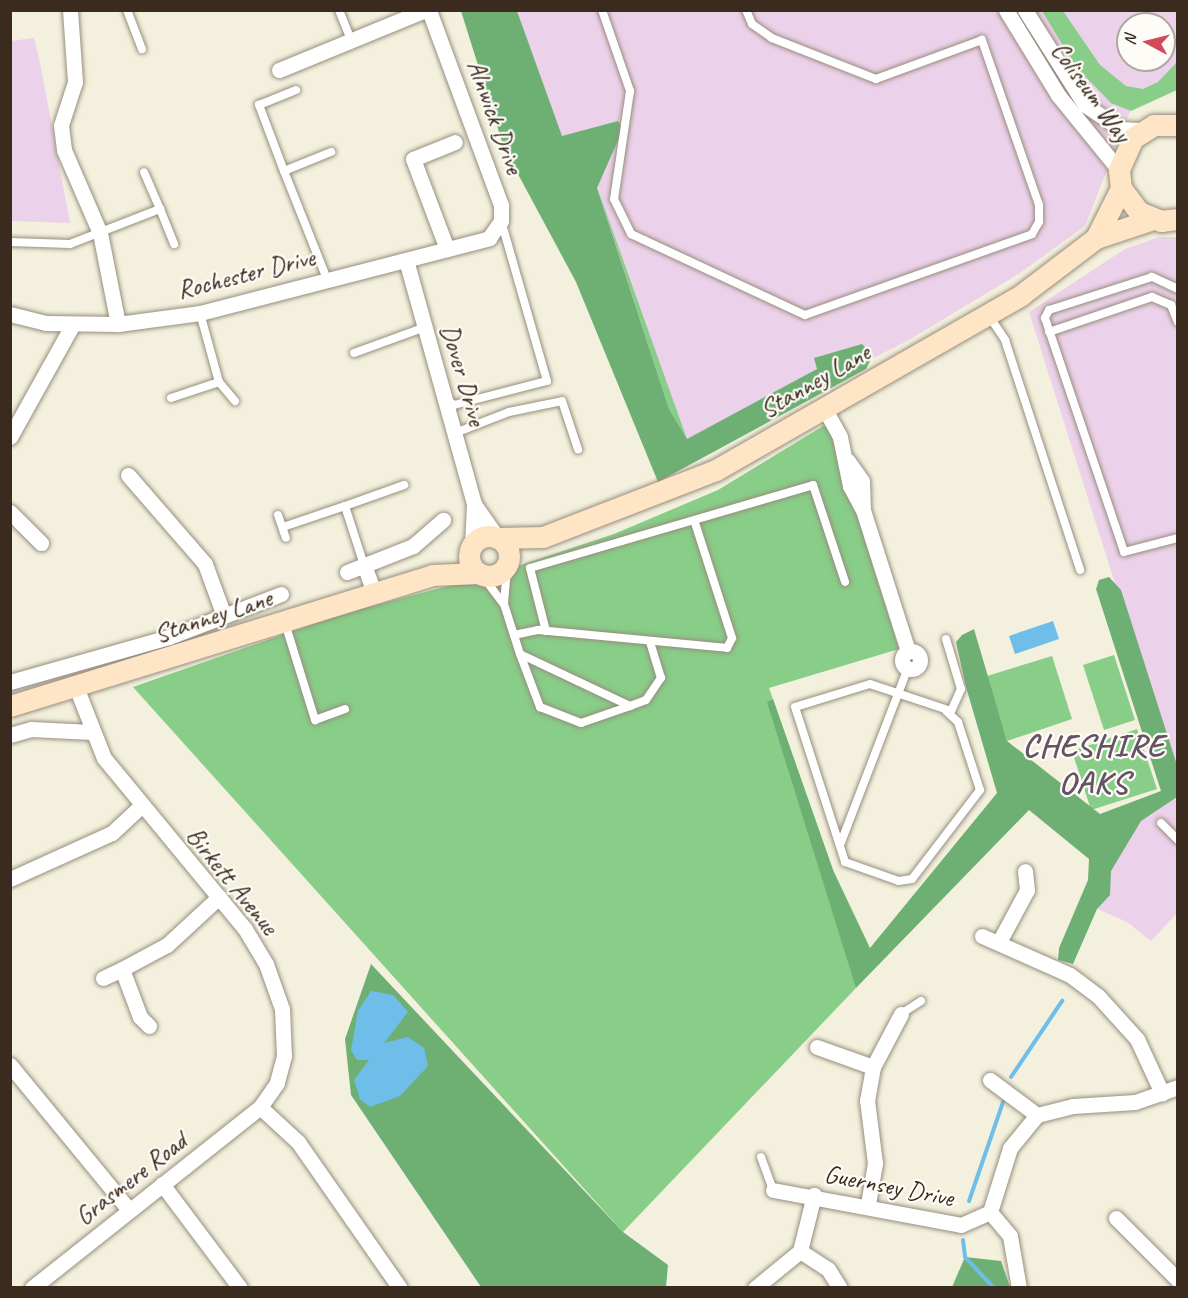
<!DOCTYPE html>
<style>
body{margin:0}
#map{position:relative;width:1188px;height:1298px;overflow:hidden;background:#f3f0dd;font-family:Caveat,sans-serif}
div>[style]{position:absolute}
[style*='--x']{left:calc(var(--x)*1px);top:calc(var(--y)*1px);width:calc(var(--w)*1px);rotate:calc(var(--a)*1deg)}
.built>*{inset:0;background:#ecd1ea}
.green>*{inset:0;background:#88cd88}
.forest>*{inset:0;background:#6eb074}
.water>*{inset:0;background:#6fbeea}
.stream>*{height:4px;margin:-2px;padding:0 2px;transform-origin:2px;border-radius:2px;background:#6fbeea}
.roads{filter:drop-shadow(0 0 2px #978d7e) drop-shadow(0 0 2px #978d7e)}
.service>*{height:8px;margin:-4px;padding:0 4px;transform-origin:4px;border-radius:4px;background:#fff}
.minor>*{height:15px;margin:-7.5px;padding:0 7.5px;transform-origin:7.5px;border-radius:7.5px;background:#fff}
.minor>.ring{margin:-7.5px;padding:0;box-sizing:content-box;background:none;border:15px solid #fff;border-radius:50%}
.secondary>*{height:21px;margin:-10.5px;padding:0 10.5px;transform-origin:10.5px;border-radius:10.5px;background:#fde5c5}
.secondary>.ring{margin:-10.5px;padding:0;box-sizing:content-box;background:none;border:21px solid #fde5c5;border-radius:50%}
span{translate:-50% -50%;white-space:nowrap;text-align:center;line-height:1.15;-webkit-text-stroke:4.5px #fdfcf7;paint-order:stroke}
.street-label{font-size:26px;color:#3b2a1e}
.district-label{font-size:32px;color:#655264;font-weight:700;letter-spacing:1.5px}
.frame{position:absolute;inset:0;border:12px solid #3b2a1e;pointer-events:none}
.north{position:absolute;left:1116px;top:12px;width:60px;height:60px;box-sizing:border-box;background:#fdfcf7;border:2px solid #afa8a0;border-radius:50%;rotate:277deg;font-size:16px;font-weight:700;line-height:24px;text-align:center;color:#3b2a1e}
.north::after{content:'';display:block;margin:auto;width:21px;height:27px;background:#d1495b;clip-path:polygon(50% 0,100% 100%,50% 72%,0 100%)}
</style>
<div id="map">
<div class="built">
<div style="clip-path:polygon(evenodd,517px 11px,1177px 11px,1177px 76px,1135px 99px,1085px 226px,1020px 273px,909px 340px,671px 461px,517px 11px,1128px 24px,1164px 24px,1164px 60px,1128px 60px,1128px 24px)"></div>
<div style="clip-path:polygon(34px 38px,41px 68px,70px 223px,11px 221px,11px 41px)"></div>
<div style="clip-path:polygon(1159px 237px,1177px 237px,1178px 912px,1151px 941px,1127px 922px,1084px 903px,1106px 853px,1177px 779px,1029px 312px,1125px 249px)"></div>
</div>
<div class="green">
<div style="clip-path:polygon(1042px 11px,1063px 11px,1100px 65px,1126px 86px,1143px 89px,1158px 82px,1177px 62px,1177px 90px,1131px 111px,1111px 103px,1076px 67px)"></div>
<div style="clip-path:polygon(597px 187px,687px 439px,669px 409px)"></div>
<div style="clip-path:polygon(828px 423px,899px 649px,769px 688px,833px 870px,856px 988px,623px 1232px,133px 687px,339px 615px,500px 572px,614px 534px,718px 490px)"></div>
<div style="clip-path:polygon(1114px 655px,1135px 720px,1104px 730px,1083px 665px)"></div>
<div style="clip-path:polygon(1052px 656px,1072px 719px,1007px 741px,987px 676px)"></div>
<div style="clip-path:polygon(1137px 729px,1157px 789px,1091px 810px,1072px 751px)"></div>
</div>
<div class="forest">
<div style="clip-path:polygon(461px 11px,517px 11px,562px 136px,618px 121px,623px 129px,597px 188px,669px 409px,687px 439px,817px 369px,814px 358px,862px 344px,873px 355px,866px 369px,658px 482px,576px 282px,504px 148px)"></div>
<div style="clip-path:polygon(1109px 577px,1121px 590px,1177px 765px,1177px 797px,1141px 821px,1111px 871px,1110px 895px,1097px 909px,1073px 964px,1058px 960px,1059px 948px,1088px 880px,1089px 859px,1029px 810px,856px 988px,767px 702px,773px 699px,833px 870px,870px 948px,997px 793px,966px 687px,956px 642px,962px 635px,974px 629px,1007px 741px,1100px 814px,1161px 791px,1096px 589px,1099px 580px)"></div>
<div style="clip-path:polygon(371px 964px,623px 1232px,668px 1265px,666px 1287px,481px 1287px,351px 1095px,345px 1039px)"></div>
<div style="clip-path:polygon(965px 1257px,1001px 1261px,1010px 1287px,952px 1287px)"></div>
</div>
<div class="water">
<div style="clip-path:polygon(1053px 621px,1059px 639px,1015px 654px,1009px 636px)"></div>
<div style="clip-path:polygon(371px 991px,393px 995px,408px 1012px,384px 1043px,408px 1037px,424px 1048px,428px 1066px,400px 1096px,370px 1107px,360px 1099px,354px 1080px,369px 1060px,357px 1060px,351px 1050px,358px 1011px)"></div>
</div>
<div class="stream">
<div style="--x:1011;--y:1077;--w:92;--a:-56.1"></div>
<div style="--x:969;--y:1201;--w:105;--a:-71"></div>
<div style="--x:963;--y:1240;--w:17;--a:83"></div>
<div style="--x:965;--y:1257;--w:42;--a:46.9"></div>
</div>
<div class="roads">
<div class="service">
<div style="--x:127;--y:10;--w:42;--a:69"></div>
<div style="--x:339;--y:10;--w:32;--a:68"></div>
<div style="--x:602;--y:10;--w:86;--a:70.9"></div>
<div style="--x:630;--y:91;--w:109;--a:98.4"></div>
<div style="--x:614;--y:199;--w:39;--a:64"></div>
<div style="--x:631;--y:234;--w:192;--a:25"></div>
<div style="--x:805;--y:315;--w:241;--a:-19.6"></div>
<div style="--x:1032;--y:234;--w:14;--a:-60"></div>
<div style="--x:1039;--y:222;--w:17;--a:-90"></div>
<div style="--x:1039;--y:205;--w:175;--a:-109.1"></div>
<div style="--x:982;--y:40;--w:113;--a:159.8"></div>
<div style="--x:876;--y:79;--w:112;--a:-158.5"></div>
<div style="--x:772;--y:38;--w:24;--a:-145"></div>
<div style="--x:752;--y:24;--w:15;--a:-113"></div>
<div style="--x:284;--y:171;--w:71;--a:-110.7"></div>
<div style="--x:259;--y:105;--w:40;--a:-22"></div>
<div style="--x:160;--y:209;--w:38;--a:68"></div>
<div style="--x:10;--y:242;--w:60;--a:1.9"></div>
<div style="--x:70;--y:244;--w:97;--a:-21.3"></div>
<div style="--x:160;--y:209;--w:40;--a:-113.4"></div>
<div style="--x:327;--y:279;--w:116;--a:-111.7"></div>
<div style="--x:284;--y:171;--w:51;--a:-22"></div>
<div style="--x:1178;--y:289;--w:29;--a:-155"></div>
<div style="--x:1152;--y:277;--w:108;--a:162.2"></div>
<div style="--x:1049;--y:310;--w:9;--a:117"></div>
<div style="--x:1045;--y:318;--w:247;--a:71.3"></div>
<div style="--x:1124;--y:552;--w:56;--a:-14.5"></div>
<div style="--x:989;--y:316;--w:29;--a:56"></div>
<div style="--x:1005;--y:340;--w:242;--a:71.9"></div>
<div style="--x:1049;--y:332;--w:109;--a:-18.8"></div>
<div style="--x:1152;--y:297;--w:21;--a:23"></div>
<div style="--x:1171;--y:305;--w:18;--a:68"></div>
<div style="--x:354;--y:353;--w:76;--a:-20.1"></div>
<div style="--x:219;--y:382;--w:25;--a:50"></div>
<div style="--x:171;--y:398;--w:51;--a:-18.4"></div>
<div style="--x:219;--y:382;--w:72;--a:-105.4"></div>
<div style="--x:446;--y:399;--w:10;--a:37"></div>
<div style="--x:454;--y:405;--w:96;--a:-14.5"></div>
<div style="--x:547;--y:381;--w:166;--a:-106"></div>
<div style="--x:455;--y:433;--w:58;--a:-21.3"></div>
<div style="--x:509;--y:412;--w:54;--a:-11.7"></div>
<div style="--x:562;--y:401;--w:51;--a:71.6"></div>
<div style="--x:278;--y:515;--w:24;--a:71"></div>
<div style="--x:283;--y:527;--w:65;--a:-18.7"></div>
<div style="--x:364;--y:565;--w:62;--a:-107.9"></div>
<div style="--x:345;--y:506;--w:63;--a:-19.6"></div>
<div style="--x:481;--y:574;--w:38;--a:53"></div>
<div style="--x:504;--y:604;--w:52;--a:72.3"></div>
<div style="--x:520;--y:654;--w:122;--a:25.3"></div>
<div style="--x:630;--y:706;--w:17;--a:-21"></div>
<div style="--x:646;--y:700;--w:27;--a:-56"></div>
<div style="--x:661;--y:678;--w:37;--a:-107"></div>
<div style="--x:504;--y:603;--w:38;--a:-85"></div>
<div style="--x:285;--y:623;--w:102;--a:72.8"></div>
<div style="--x:315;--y:720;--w:32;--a:-20"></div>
<div style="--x:546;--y:631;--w:65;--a:-104.3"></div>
<div style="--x:530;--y:568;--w:295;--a:-16.3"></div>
<div style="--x:813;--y:485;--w:102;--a:71.7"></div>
<div style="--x:514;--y:635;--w:25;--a:-12"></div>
<div style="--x:538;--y:630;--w:190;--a:5.4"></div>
<div style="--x:727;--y:648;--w:11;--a:-63"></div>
<div style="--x:732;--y:638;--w:121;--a:-107.8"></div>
<div style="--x:946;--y:639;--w:52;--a:73.3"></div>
<div style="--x:961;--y:689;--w:24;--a:114"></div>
<div style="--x:951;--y:711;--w:85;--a:-161.6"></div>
<div style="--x:870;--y:684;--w:78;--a:163"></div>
<div style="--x:795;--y:707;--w:163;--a:72.1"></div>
<div style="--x:845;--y:862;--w:57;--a:19.4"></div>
<div style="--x:899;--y:881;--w:13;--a:-9"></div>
<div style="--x:912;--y:879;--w:112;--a:-52.6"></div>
<div style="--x:980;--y:790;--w:71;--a:-107.9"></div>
<div style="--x:958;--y:722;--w:16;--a:-137"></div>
<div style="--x:520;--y:654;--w:57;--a:69.3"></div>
<div style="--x:540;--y:707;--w:44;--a:21.3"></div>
<div style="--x:581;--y:723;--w:52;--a:-19.1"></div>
<div style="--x:1161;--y:823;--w:24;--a:45"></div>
<div style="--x:840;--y:845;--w:190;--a:-69"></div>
<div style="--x:901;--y:1014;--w:24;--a:-33"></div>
<div style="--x:761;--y:1157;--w:35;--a:70"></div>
</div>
<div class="minor">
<div style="--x:70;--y:10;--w:72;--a:86"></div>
<div style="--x:75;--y:82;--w:45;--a:108"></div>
<div style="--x:61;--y:125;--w:25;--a:83"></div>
<div style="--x:64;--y:150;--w:90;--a:66.6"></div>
<div style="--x:100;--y:233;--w:93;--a:78.8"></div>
<div style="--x:1006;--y:10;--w:100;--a:58.5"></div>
<div style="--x:1058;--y:95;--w:97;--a:50.9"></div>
<div style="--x:1025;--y:10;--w:112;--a:57.7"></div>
<div style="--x:1085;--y:105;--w:43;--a:33.7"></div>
<div style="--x:1121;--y:129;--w:22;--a:3"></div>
<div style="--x:279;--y:70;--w:158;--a:-22.3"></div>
<div style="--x:447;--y:249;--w:96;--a:-110.7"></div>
<div style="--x:413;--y:159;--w:45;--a:-22"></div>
<div style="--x:406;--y:260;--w:253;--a:74.4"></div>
<div style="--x:474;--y:504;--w:40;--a:55.1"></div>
<div style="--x:10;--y:314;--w:37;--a:14"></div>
<div style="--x:46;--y:323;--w:72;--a:0.8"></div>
<div style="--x:118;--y:324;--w:83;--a:-7.6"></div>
<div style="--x:200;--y:313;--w:299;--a:-14.5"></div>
<div style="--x:489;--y:238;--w:21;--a:-55"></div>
<div style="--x:501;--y:221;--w:16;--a:-90"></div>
<div style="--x:501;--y:205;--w:208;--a:-110.3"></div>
<div style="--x:823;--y:406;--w:35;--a:61"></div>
<div style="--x:840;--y:437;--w:50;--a:78.5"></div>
<div style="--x:850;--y:486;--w:27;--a:62"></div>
<div style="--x:863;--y:510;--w:148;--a:72.3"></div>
<div style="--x:10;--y:437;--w:129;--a:-60.9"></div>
<div style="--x:848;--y:461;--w:24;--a:55"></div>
<div style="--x:862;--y:481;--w:26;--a:88"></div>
<div style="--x:128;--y:475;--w:118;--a:49.1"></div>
<div style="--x:205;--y:564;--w:55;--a:69.9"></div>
<div style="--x:10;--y:512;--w:44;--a:45"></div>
<div style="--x:472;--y:546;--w:42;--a:-87.3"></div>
<div style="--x:364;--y:565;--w:29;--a:70"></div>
<div style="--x:347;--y:572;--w:71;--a:-21.5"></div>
<div style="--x:413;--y:546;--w:40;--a:-41"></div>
<div class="ring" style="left:902px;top:651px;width:3px;height:3px"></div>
<div style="--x:10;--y:682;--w:165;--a:-15.8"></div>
<div style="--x:169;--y:637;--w:120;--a:-21"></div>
<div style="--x:76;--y:687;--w:76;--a:68.5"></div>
<div style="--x:104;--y:758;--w:222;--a:50.5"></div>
<div style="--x:245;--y:929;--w:41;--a:59"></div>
<div style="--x:266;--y:964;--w:48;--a:70.4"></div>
<div style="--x:282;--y:1009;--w:47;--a:87.6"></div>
<div style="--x:284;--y:1056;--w:28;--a:105"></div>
<div style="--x:277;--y:1083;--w:29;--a:125"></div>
<div style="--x:260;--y:1107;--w:52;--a:42.6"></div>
<div style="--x:298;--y:1142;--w:178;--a:55.1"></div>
<div style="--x:10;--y:735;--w:22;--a:-16"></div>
<div style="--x:31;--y:729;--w:61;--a:2.8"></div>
<div style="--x:10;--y:879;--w:112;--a:-24.3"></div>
<div style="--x:112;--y:833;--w:38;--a:-43"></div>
<div style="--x:982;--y:936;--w:96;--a:23.9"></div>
<div style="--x:1070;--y:975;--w:35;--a:37"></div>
<div style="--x:1098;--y:996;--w:58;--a:47.8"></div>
<div style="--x:1137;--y:1039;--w:60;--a:65.2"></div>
<div style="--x:999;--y:942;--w:59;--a:-61.7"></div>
<div style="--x:1027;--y:890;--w:19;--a:-96"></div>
<div style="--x:103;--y:978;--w:21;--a:-25"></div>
<div style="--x:149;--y:1026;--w:13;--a:-135"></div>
<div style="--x:140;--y:1017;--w:51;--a:-110.6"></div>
<div style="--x:122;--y:969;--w:51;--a:-28.1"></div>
<div style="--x:167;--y:945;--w:71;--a:-42.7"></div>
<div style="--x:817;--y:1047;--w:59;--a:19.7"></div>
<div style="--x:873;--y:1067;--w:34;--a:100"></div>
<div style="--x:867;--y:1100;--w:64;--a:82.8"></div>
<div style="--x:875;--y:1163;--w:42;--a:99.7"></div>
<div style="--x:10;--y:1065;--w:188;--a:50.6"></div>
<div style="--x:873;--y:1067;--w:60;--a:-62.2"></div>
<div style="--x:990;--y:1080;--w:59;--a:36.7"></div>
<div style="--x:162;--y:1184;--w:130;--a:53.1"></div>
<div style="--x:773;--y:1190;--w:191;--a:10.5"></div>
<div style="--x:961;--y:1225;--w:32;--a:-24"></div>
<div style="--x:990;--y:1212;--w:67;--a:-72.6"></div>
<div style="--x:1010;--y:1148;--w:43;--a:-50.7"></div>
<div style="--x:1037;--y:1115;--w:37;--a:-14"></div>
<div style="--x:1073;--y:1106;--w:62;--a:-3.7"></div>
<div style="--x:1135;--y:1102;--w:46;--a:-19.2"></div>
<div style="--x:990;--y:1212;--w:31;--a:50"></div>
<div style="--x:1010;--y:1236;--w:53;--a:80.2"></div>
<div style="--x:1116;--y:1218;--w:88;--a:45"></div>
<div style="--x:800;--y:1251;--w:33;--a:33"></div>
<div style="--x:828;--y:1269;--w:22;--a:58"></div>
<div style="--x:32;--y:1288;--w:291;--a:-38.4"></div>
<div style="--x:755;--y:1288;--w:58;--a:-39.4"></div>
<div style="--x:800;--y:1251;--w:58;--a:-76"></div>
</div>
<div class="secondary">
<div style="--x:1178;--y:125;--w:24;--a:180"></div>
<div style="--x:1154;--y:125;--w:25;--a:148"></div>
<div style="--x:1133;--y:138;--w:35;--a:114"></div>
<div style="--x:1119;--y:170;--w:18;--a:84"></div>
<div style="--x:1121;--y:188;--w:30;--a:53"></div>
<div style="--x:1139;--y:212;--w:24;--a:22"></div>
<div style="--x:1161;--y:221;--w:17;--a:-7"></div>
<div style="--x:1096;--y:238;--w:60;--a:-18.4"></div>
<div class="ring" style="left:469px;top:536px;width:19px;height:19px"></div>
<div style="--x:498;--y:538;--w:45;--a:-1.3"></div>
<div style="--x:543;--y:537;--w:186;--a:-21.2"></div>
<div style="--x:716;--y:470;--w:352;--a:-29.8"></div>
<div style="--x:1021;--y:295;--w:94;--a:-37.2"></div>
<div style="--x:1096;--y:238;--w:56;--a:-63.4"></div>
<div style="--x:10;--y:706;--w:442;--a:-17.2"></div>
<div style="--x:432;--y:575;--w:47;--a:-2.4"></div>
</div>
</div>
<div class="street-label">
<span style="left:1091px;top:92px;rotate:54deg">Coliseum Way</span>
<span style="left:495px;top:117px;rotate:70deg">Alnwick Drive</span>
<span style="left:246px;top:274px;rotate:-14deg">Rochester Drive</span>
<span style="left:463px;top:375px;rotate:74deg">Dover Drive</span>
<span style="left:815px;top:381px;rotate:-30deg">Stanney Lane</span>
<span style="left:213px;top:616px;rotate:-18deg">Stanney Lane</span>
<span style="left:232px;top:881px;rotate:51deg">Birkett Avenue</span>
<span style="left:131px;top:1179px;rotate:-38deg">Grasmere Road</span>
<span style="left:889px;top:1186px;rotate:11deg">Guernsey Drive</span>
</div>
<div class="district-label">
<span style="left:1094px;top:765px">CHESHIRE<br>OAKS</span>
</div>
<div class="frame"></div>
<div class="north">N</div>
</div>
